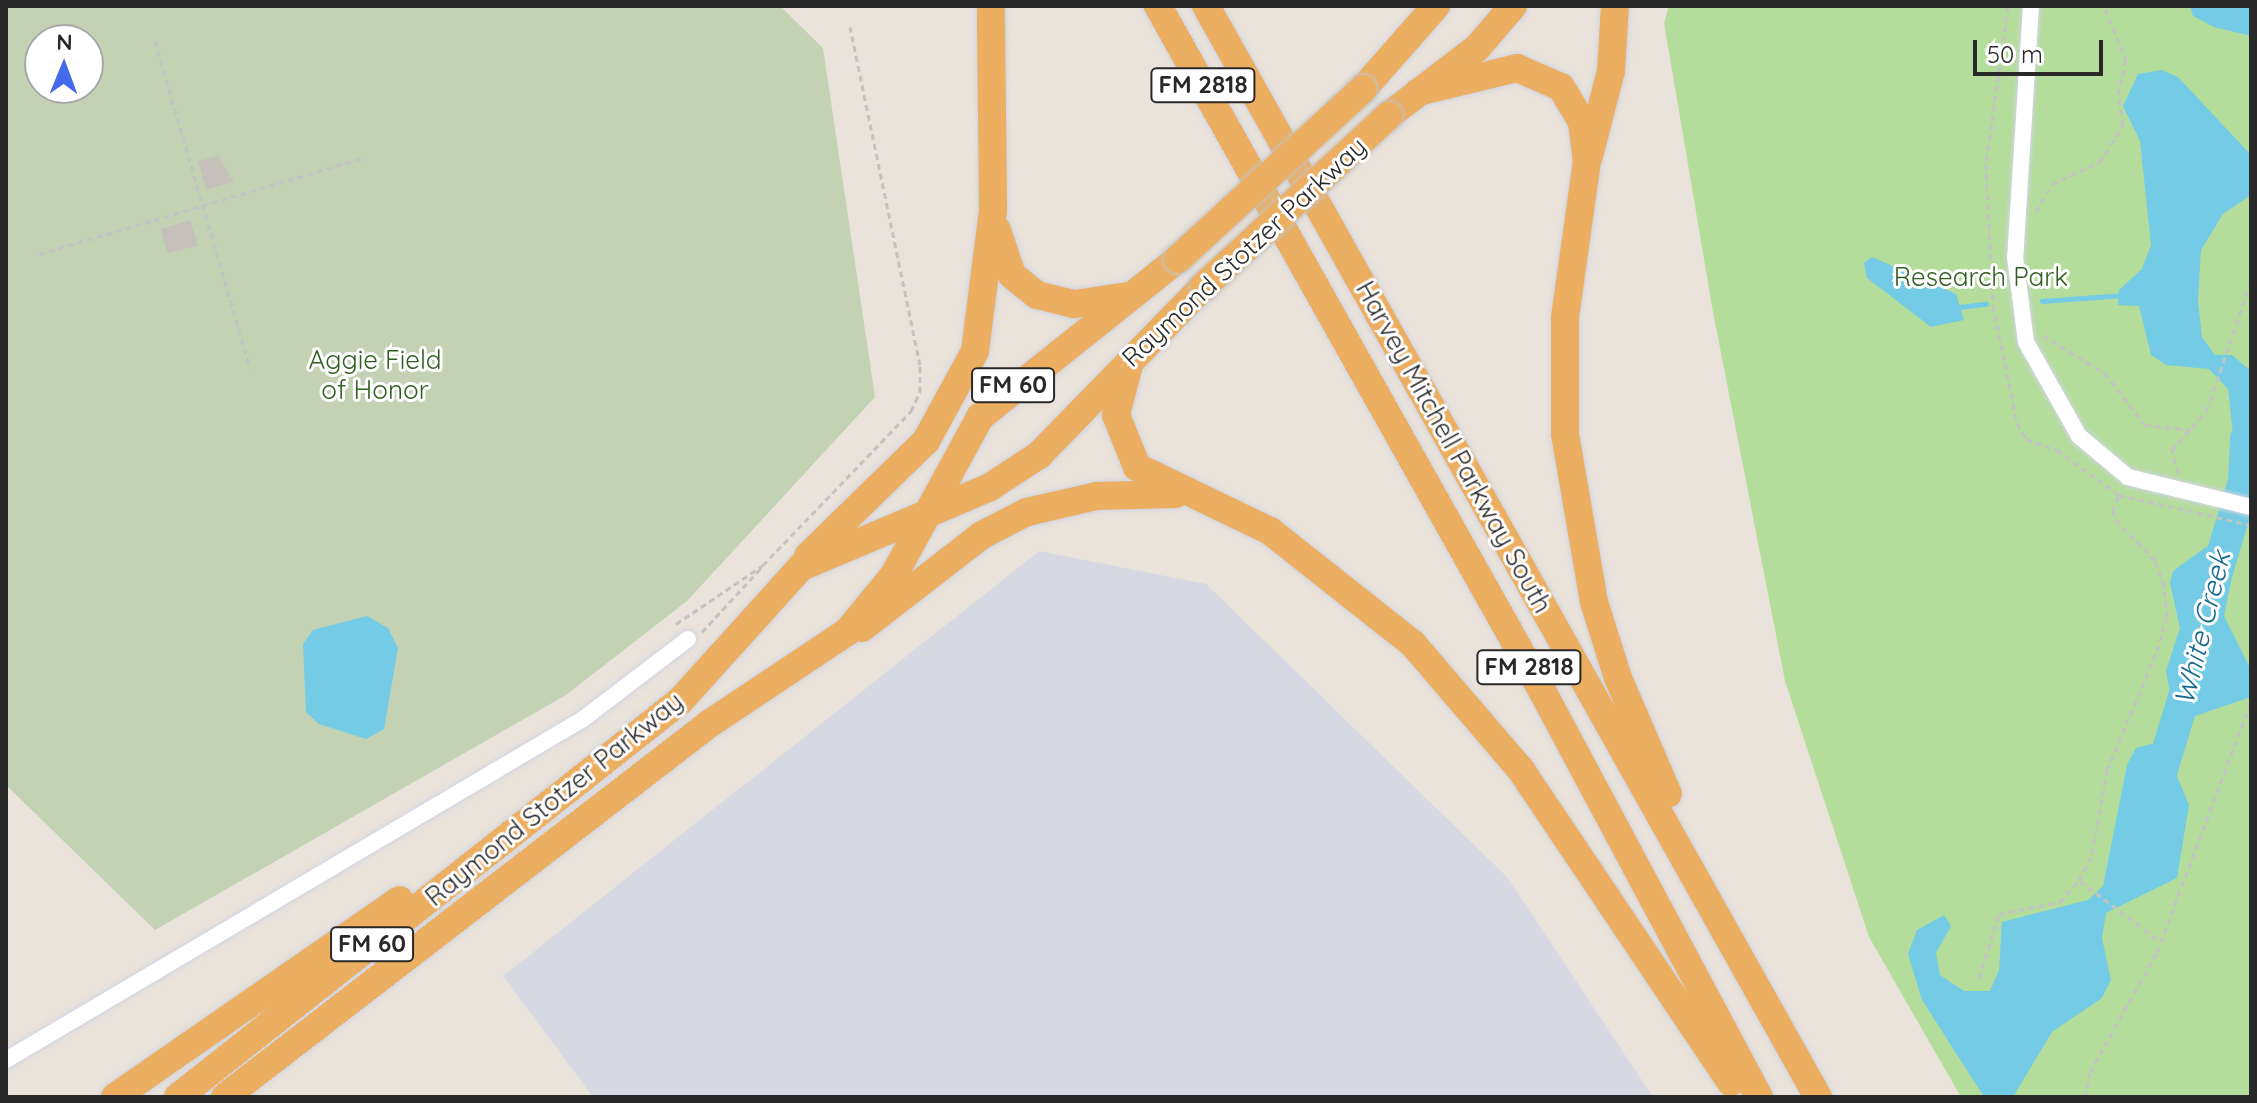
<!DOCTYPE html>
<style>
body{margin:0}
#map{position:relative;width:2257px;height:1103px;overflow:hidden;background:#eae3db;font-family:Quicksand,sans-serif}
div>[style]{position:absolute}
[style*='--x']{left:calc(var(--x)*1px);top:calc(var(--y)*1px);width:calc(var(--w)*1px);rotate:calc(var(--a)*1deg)}
.airport>*{inset:0;background:#d6d9e2}
.green>*{inset:0;background:#b4dd9b}
.cemetery>*{inset:0;background:#c3d2b3}
.water>*{inset:0;background:#74cbe5}
.stream>*{height:5px;margin:-2.5px;padding:0 2.5px;transform-origin:2.5px;border-radius:2.5px;background:#74cbe5}
.river>*{height:32px;margin:-16px;padding:0 16px;transform-origin:16px;border-radius:16px;background:#74cbe5}
.building>*{inset:0;background:#c5c0ba}
.path>*{height:3px;margin-top:-1.5px;transform-origin:0;background:repeating-linear-gradient(90deg,#c3c3c3 0 6px,transparent 0 10px)}
.roads{filter:drop-shadow(0 0 2px #d0d4e0) drop-shadow(0 0 2px #d0d4e0)}
.minor>*{height:16px;margin:-8px;padding:0 8px;transform-origin:8px;border-radius:8px;background:#fff}
.trunk>*{height:28px;margin:-14px;padding:0 14px;transform-origin:14px;border-radius:14px;background:#ecae60}
.bridges{filter:drop-shadow(0 0 2px #c3c3c3) drop-shadow(0 0 2px #c3c3c3)}
.trunk-bridge>*{height:28px;margin:-14px;padding:0 14px;transform-origin:14px;border-radius:14px;background:#ecae60}
span{translate:-50% -50%;white-space:nowrap;text-align:center;line-height:1.15;-webkit-text-stroke:6px #fff;paint-order:stroke}
.shield-label span{padding:2px 6px;background:#fff;border:2px solid;border-radius:6px;-webkit-text-stroke-width:0}
.shield-label{font-size:24px;color:#282828;font-weight:700}
.street-label{font-size:26px;color:#282828}
.park-label{font-size:26px;color:#2e5f1e}
.water-label{font-size:28px;color:#16698e;font-style:italic}
.frame{position:absolute;inset:0;border:8px solid #282828;pointer-events:none}
.north{position:absolute;left:24px;top:24px;width:80px;height:80px;box-sizing:border-box;background:#fff;border:2px solid #a9a9a9;border-radius:50%;rotate:1deg;font-size:22px;font-weight:700;line-height:32px;text-align:center;color:#282828}
.north::after{content:'';display:block;margin:auto;width:28px;height:36px;background:#456aec;clip-path:polygon(50% 0,100% 100%,50% 72%,0 100%)}
.scale{position:absolute;left:1973px;top:40px;width:130px;height:36px;box-sizing:border-box;border:4px solid #282828;border-top:0;padding-left:10px;font-size:24px;line-height:28px;white-space:nowrap;color:#282828;-webkit-text-stroke:6px #fff;paint-order:stroke}
</style>
<div id="map">
<div class="airport">
<div style="clip-path:polygon(1039px 551px,1206px 584px,1507px 877px,1653px 1097px,593px 1097px,503px 976px)"></div>
</div>
<div class="green">
<div style="clip-path:polygon(1669px 6px,2251px 6px,2251px 1097px,1961px 1097px,1869px 937px,1785px 681px,1713px 312px,1664px 23px)"></div>
</div>
<div class="cemetery">
<div style="clip-path:polygon(evenodd,6px 6px,780px 6px,823px 48px,875px 397px,687px 601px,566px 695px,155px 930px,6px 785px,6px 6px,40px 40px,88px 40px,88px 88px,40px 88px,40px 40px)"></div>
</div>
<div class="water">
<div style="clip-path:polygon(2190px 6px,2251px 6px,2251px 36px,2214px 27px,2193px 16px)"></div>
<div style="clip-path:polygon(2162px 70px,2178px 77px,2251px 155px,2251px 195px,2223px 214px,2201px 250px,2198px 301px,2202px 337px,2215px 355px,2232px 355px,2251px 371px,2251px 482px,2238px 480px,2228px 389px,2209px 369px,2166px 365px,2151px 355px,2139px 306px,2118px 305px,2119px 290px,2142px 269px,2151px 245px,2140px 141px,2123px 106px,2138px 74px)"></div>
<div style="clip-path:polygon(1872px 257px,1956px 294px,1964px 320px,1931px 327px,1867px 278px,1864px 263px)"></div>
<div style="clip-path:polygon(2206px 547px,2229px 551px,2234px 567px,2224px 616px,2251px 670px,2251px 697px,2195px 716px,2176px 708px,2170px 693px,2166px 671px,2180px 628px,2170px 583px,2173px 571px)"></div>
<div style="clip-path:polygon(367px 616px,388px 628px,398px 648px,384px 729px,366px 739px,319px 724px,306px 712px,303px 644px,313px 630px)"></div>
<div style="clip-path:polygon(2151px 744px,2166px 750px,2189px 805px,2177px 878px,2106px 913px,2102px 938px,2111px 980px,2102px 998px,2052px 1032px,2013px 1097px,1984px 1097px,1922px 1000px,1908px 954px,1917px 930px,1944px 915px,1951px 926px,1936px 953px,1940px 975px,1964px 991px,1990px 991px,1999px 970px,2002px 922px,2088px 900px,2103px 886px,2127px 765px,2136px 748px)"></div>
</div>
<div class="stream">
<div style="--x:2042;--y:301;--w:83;--a:-4.1"></div>
<div style="--x:1960;--y:307;--w:26;--a:-7"></div>
</div>
<div class="river">
<div style="--x:2211;--y:592;--w:116;--a:-73.4"></div>
<div style="--x:2244;--y:481;--w:42;--a:-87.3"></div>
<div style="--x:2155;--y:792;--w:130;--a:-73"></div>
</div>
<div class="building">
<div style="clip-path:polygon(218px 156px,234px 182px,206px 189px,198px 161px)"></div>
<div style="clip-path:polygon(190px 220px,198px 246px,167px 253px,161px 229px)"></div>
</div>
<div class="path">
<div style="--x:2008;--y:6;--w:160;--a:97.9"></div>
<div style="--x:1986;--y:164;--w:141;--a:87.2"></div>
<div style="--x:1993;--y:305;--w:120;--a:78.5"></div>
<div style="--x:2017;--y:423;--w:18;--a:61"></div>
<div style="--x:2026;--y:439;--w:33;--a:20"></div>
<div style="--x:2057;--y:450;--w:77;--a:36"></div>
<div style="--x:2119;--y:495;--w:135;--a:12.8"></div>
<div style="--x:155;--y:41;--w:341;--a:73.8"></div>
<div style="--x:2036;--y:211;--w:31;--a:-59"></div>
<div style="--x:2052;--y:184;--w:53;--a:-24.6"></div>
<div style="--x:2100;--y:162;--w:44;--a:-58.1"></div>
<div style="--x:2123;--y:125;--w:30;--a:-99"></div>
<div style="--x:2118;--y:95;--w:35;--a:-77"></div>
<div style="--x:2126;--y:61;--w:59;--a:-111.8"></div>
<div style="--x:39;--y:254;--w:341;--a:-16.5"></div>
<div style="--x:2043;--y:336;--w:72;--a:30.8"></div>
<div style="--x:2105;--y:373;--w:66;--a:52.4"></div>
<div style="--x:2145;--y:425;--w:47;--a:6.1"></div>
<div style="--x:2178;--y:473;--w:24;--a:-105"></div>
<div style="--x:2172;--y:450;--w:53;--a:-48.8"></div>
<div style="--x:2207;--y:410;--w:137;--a:-71.3"></div>
<div style="--x:676;--y:624;--w:105;--a:-34.1"></div>
<div style="--x:763;--y:565;--w:214;--a:-46.1"></div>
<div style="--x:911;--y:411;--w:21;--a:-65"></div>
<div style="--x:920;--y:392;--w:27;--a:-90"></div>
<div style="--x:920;--y:365;--w:345;--a:-101.7"></div>
<div style="--x:702;--y:632;--w:88;--a:-47.3"></div>
<div style="--x:2080;--y:881;--w:100;--a:36.9"></div>
<div style="--x:1979;--y:978;--w:67;--a:-72.6"></div>
<div style="--x:1999;--y:914;--w:62;--a:-11.1"></div>
<div style="--x:2060;--y:902;--w:29;--a:-49"></div>
<div style="--x:2079;--y:880;--w:29;--a:-63"></div>
<div style="--x:2092;--y:854;--w:85;--a:-79.9"></div>
<div style="--x:2107;--y:770;--w:129;--a:-67.2"></div>
<div style="--x:2157;--y:651;--w:35;--a:-74"></div>
<div style="--x:2167;--y:617;--w:31;--a:-96"></div>
<div style="--x:2164;--y:586;--w:28;--a:-109"></div>
<div style="--x:2155;--y:560;--w:51;--a:-135"></div>
<div style="--x:2119;--y:524;--w:15;--a:-118"></div>
<div style="--x:2112;--y:511;--w:17;--a:-65"></div>
<div style="--x:2085;--y:1097;--w:25;--a:-79"></div>
<div style="--x:2090;--y:1072;--w:137;--a:-60.8"></div>
<div style="--x:2157;--y:952;--w:267;--a:-69.4"></div>
</div>
<div class="roads">
<div class="minor">
<div style="--x:2031;--y:6;--w:252;--a:93.6"></div>
<div style="--x:2015;--y:257;--w:86;--a:82.6"></div>
<div style="--x:2026;--y:342;--w:108;--a:60.6"></div>
<div style="--x:2079;--y:436;--w:64;--a:39.9"></div>
<div style="--x:2128;--y:477;--w:127;--a:13.7"></div>
<div style="--x:6;--y:1060;--w:670;--a:-30.58"></div>
<div style="--x:583;--y:719;--w:132;--a:-37.3"></div>
</div>
<div class="trunk">
<div style="--x:1158;--y:6;--w:779;--a:60.7"></div>
<div style="--x:1539;--y:685;--w:467;--a:61.9"></div>
<div style="--x:1206;--y:6;--w:1251;--a:60.71"></div>
<div style="--x:1363;--y:89;--w:111;--a:-48.7"></div>
<div style="--x:1418;--y:92;--w:102;--a:-13.6"></div>
<div style="--x:1517;--y:68;--w:48;--a:23.4"></div>
<div style="--x:1561;--y:87;--w:41;--a:59"></div>
<div style="--x:1582;--y:122;--w:39;--a:83"></div>
<div style="--x:1587;--y:161;--w:159;--a:98"></div>
<div style="--x:1565;--y:318;--w:116;--a:90"></div>
<div style="--x:1565;--y:434;--w:170;--a:80.2"></div>
<div style="--x:1594;--y:602;--w:80;--a:72.5"></div>
<div style="--x:1618;--y:678;--w:126;--a:66.7"></div>
<div style="--x:1388;--y:116;--w:112;--a:-37.4"></div>
<div style="--x:1477;--y:48;--w:55;--a:-49.4"></div>
<div style="--x:1589;--y:156;--w:88;--a:-75.5"></div>
<div style="--x:1611;--y:71;--w:65;--a:-86.5"></div>
<div style="--x:997;--y:230;--w:47;--a:71.6"></div>
<div style="--x:1012;--y:275;--w:32;--a:39"></div>
<div style="--x:1037;--y:295;--w:38;--a:14"></div>
<div style="--x:1074;--y:304;--w:56;--a:-8.3"></div>
<div style="--x:1129;--y:365;--w:52;--a:104.6"></div>
<div style="--x:1116;--y:415;--w:56;--a:68"></div>
<div style="--x:1137;--y:467;--w:148;--a:25.7"></div>
<div style="--x:1270;--y:531;--w:182;--a:38.3"></div>
<div style="--x:1413;--y:644;--w:166;--a:49.4"></div>
<div style="--x:1521;--y:770;--w:376;--a:56.1"></div>
<div style="--x:808;--y:556;--w:165;--a:-44.3"></div>
<div style="--x:926;--y:441;--w:102;--a:-61.4"></div>
<div style="--x:975;--y:351;--w:142;--a:-82.7"></div>
<div style="--x:993;--y:210;--w:204;--a:-90.6"></div>
<div style="--x:862;--y:628;--w:152;--a:-37.8"></div>
<div style="--x:982;--y:535;--w:51;--a:-27.1"></div>
<div style="--x:1027;--y:512;--w:72;--a:-12.9"></div>
<div style="--x:1097;--y:496;--w:79;--a:-1.5"></div>
<div style="--x:115;--y:1097;--w:346;--a:-34.7"></div>
<div style="--x:178;--y:1097;--w:639;--a:-38.27"></div>
<div style="--x:680;--y:701;--w:181;--a:-47.9"></div>
<div style="--x:801;--y:567;--w:205;--a:-22.9"></div>
<div style="--x:990;--y:487;--w:59;--a:-33.1"></div>
<div style="--x:1039;--y:455;--w:236;--a:-45.7"></div>
<div style="--x:225;--y:1097;--w:611;--a:-37.62"></div>
<div style="--x:709;--y:724;--w:166;--a:-33.7"></div>
<div style="--x:847;--y:632;--w:74;--a:-50.5"></div>
<div style="--x:894;--y:575;--w:180;--a:-61.4"></div>
<div style="--x:980;--y:417;--w:253;--a:-38.6"></div>
</div>
</div>
<div class="bridges">
<div class="trunk-bridge">
<div style="--x:1178;--y:259;--w:251;--a:-42.6"></div>
<div style="--x:1204;--y:286;--w:251;--a:-42.7"></div>
</div>
</div>
<div class="shield-label">
<span style="left:1203px;top:85px">FM 2818</span>
<span style="left:1013px;top:385px">FM 60</span>
<span style="left:1529px;top:667px">FM 2818</span>
<span style="left:372px;top:944px">FM 60</span>
</div>
<div class="street-label">
<span style="left:1244px;top:252px;rotate:-43deg">Raymond Stotzer Parkway</span>
<span style="left:1454px;top:447px;rotate:61deg">Harvey Mitchell Parkway South</span>
<span style="left:554px;top:799px;rotate:-39deg">Raymond Stotzer Parkway</span>
</div>
<div class="park-label">
<span style="left:1981px;top:277px">Research Park</span>
<span style="left:375px;top:375px">Aggie Field<br>of Honor</span>
</div>
<div class="water-label">
<span style="left:2202px;top:628px;rotate:-76deg">White Creek</span>
</div>
<div class="frame"></div>
<div class="north">N</div>
<div class="scale">50 m</div>
</div>
